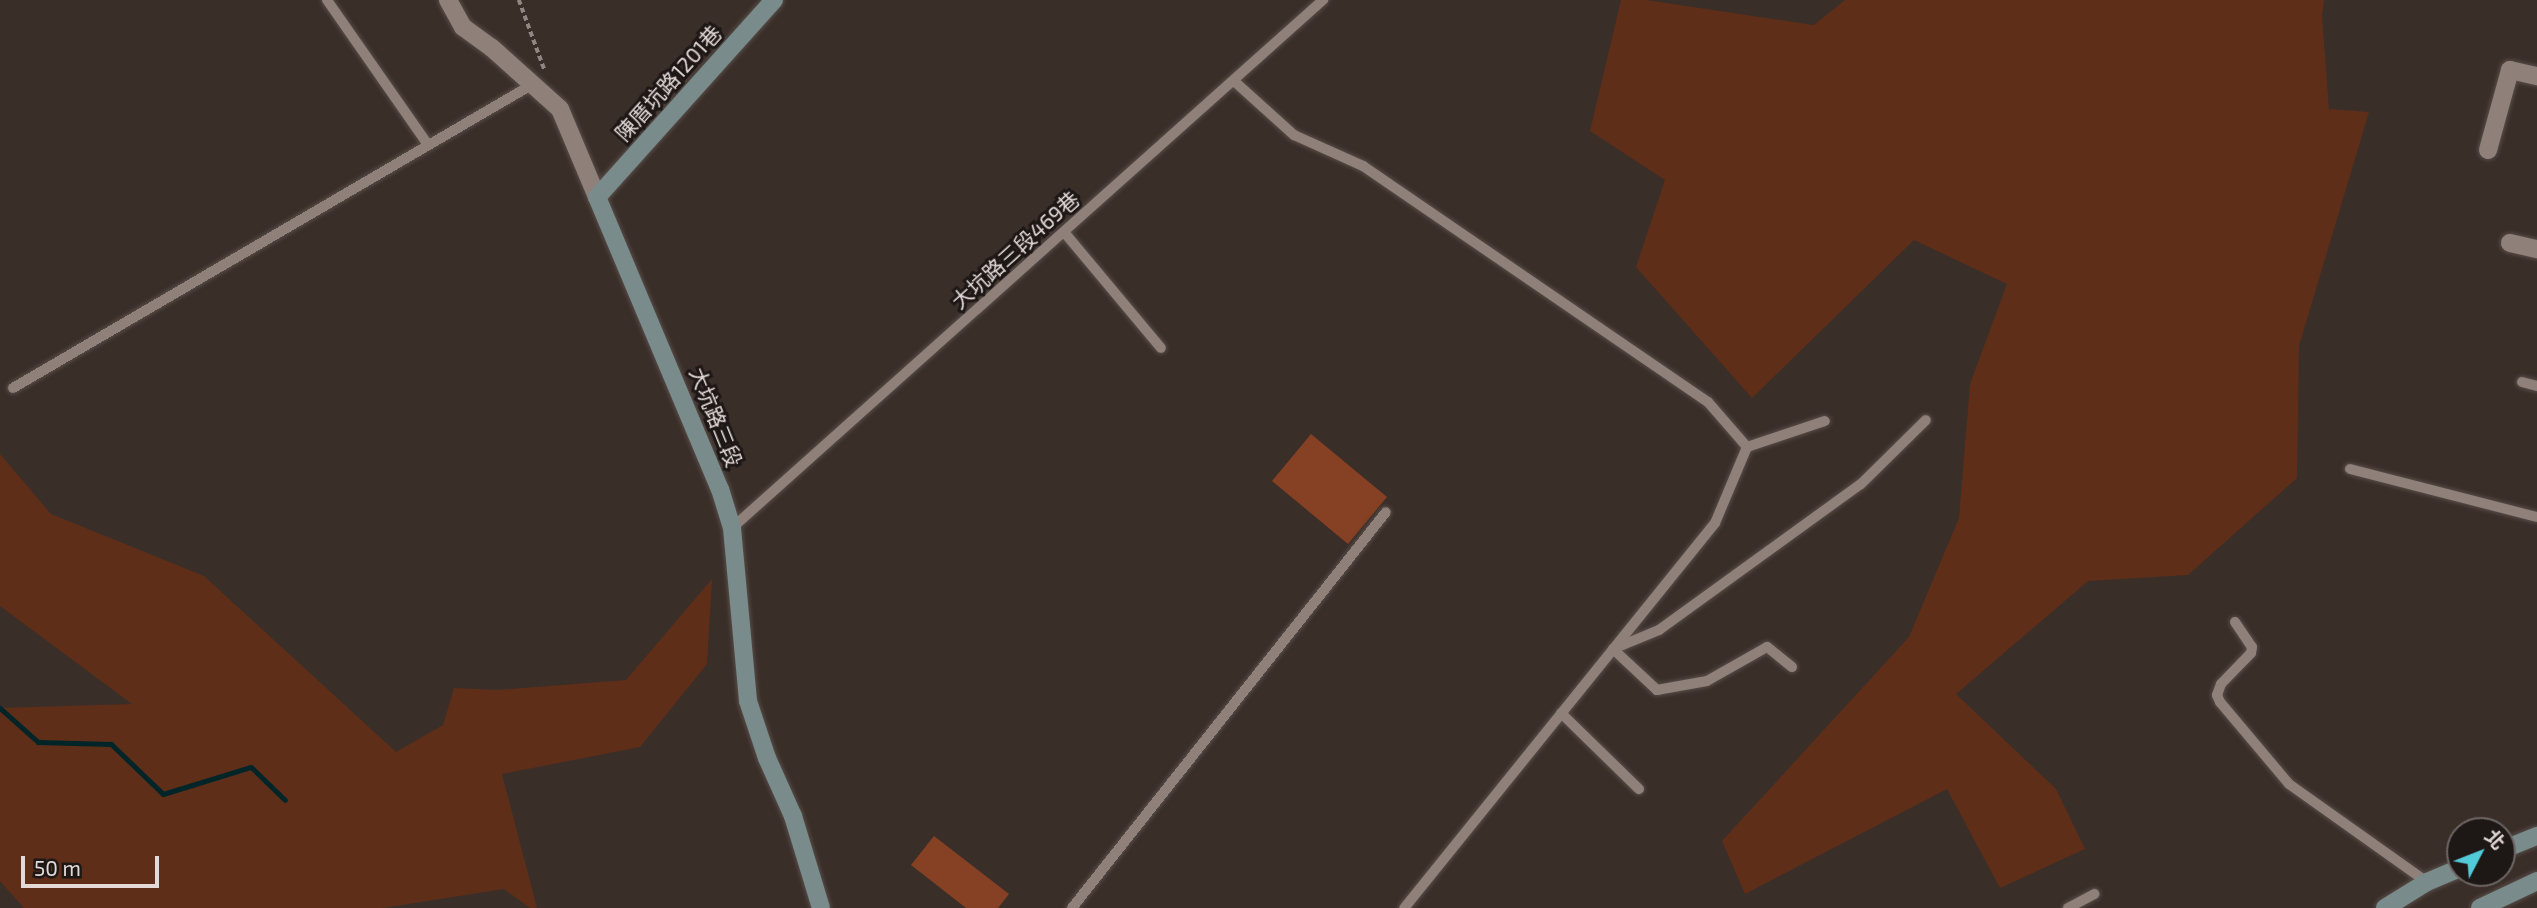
<!DOCTYPE html>
<meta charset="utf-8">
<style>
body{margin:0}
#map{position:relative;width:2537px;height:908px;overflow:hidden;background:#3a2e29;font-family:"Exo 2","Noto Sans TC",sans-serif}
div>[style]{position:absolute}
[style*='--x']{left:calc(var(--x)*1px);top:calc(var(--y)*1px);width:calc(var(--w)*1px);rotate:calc(var(--a)*1deg)}
.green>*{inset:0;background:#5e2e19}
.stream>*{height:5px;margin:-2.5px;padding:0 2.5px;transform-origin:2.5px;border-radius:2.5px;background:#002529}
.building>*{inset:0;background:#864023}
.path>*{height:3.5px;margin-top:-1.75px;transform-origin:0;background:repeating-linear-gradient(90deg,#908682 0 5px,transparent 0 8.5px)}
.roads{filter:drop-shadow(0 0 2px #574d48) drop-shadow(0 0 2px #574d48)}
.lane>*{height:10px;margin:-5px;padding:0 5px;transform-origin:5px;border-radius:5px;background:#8f807a}
.street>*{height:18px;margin:-9px;padding:0 9px;transform-origin:9px;border-radius:9px;background:#8f807a}
.secondary>*{height:18px;margin:-9px;padding:0 9px;transform-origin:9px;border-radius:9px;background:#798b8a}
span{translate:-50% -50%;white-space:nowrap;text-align:center;line-height:1.15;-webkit-text-stroke:6px #1d1715;paint-order:stroke}
.street-label{font-size:21px;color:#e3dad7}
.north{position:absolute;left:2446px;top:817px;width:70px;height:70px;box-sizing:border-box;background:#1d1715;border:2px solid #6c6563;border-radius:50%;rotate:48deg;font-size:19px;font-weight:700;line-height:28px;text-align:center;color:#e3dad7}
.north::after{content:'';display:block;margin:auto;width:24px;height:32px;background:#52cbd8;clip-path:polygon(50% 0,100% 100%,50% 72%,0 100%)}
.scale{position:absolute;left:21px;top:856px;width:138px;height:32px;box-sizing:border-box;border:4px solid #e3dad7;border-top:0;padding-left:9px;font-size:21px;line-height:24px;white-space:nowrap;color:#e3dad7;-webkit-text-stroke:5px #1d1715;paint-order:stroke}
</style>
<div id="map">
<div class="green">
<div style="clip-path:polygon(1621px 0,1646px 0,1814px 25px,1845px 0,2324px 0,2322px 16px,2329px 109px,2369px 112px,2299px 346px,2297px 478px,2188px 575px,2088px 581px,1956px 694px,2056px 789px,2085px 849px,2000px 888px,1947px 789px,1745px 894px,1722px 841px,1909px 637px,1959px 518px,1970px 384px,2007px 284px,1914px 240px,1752px 398px,1636px 267px,1665px 180px,1590px 131px)"></div>
<div style="clip-path:polygon(0 454px,51px 514px,204px 576px,396px 752px,443px 725px,454px 688px,497px 690px,626px 680px,712px 579px,707px 664px,640px 747px,502px 774px,537px 908px,530px 908px,504px 889px,383px 908px,24px 908px,0 881px,0 708px,132px 704px,0 606px)"></div>
</div>
<div class="stream">
<div style="--x:0;--y:708;--w:51;--a:41.8"></div>
<div style="--x:38;--y:742;--w:73;--a:1.6"></div>
<div style="--x:111;--y:744;--w:72;--a:43.9"></div>
<div style="--x:163;--y:794;--w:92;--a:-17.1"></div>
<div style="--x:251;--y:767;--w:47;--a:44.1"></div>
</div>
<div class="building">
<div style="clip-path:polygon(1311px 434px,1387px 497px,1348px 544px,1272px 481px)"></div>
<div style="clip-path:polygon(934px 836px,1009px 894px,998px 908px,966px 908px,911px 865px)"></div>
</div>
<div class="path">
<div style="--x:519;--y:0;--w:76;--a:69.9"></div>
</div>
<div class="roads">
<div class="lane">
<div style="--x:327;--y:0;--w:177;--a:55.1"></div>
<div style="--x:1234;--y:81;--w:81;--a:42"></div>
<div style="--x:1294;--y:135;--w:76;--a:24.2"></div>
<div style="--x:1363;--y:166;--w:418;--a:34.4"></div>
<div style="--x:1708;--y:402;--w:60;--a:49.1"></div>
<div style="--x:1747;--y:447;--w:82;--a:112.8"></div>
<div style="--x:1715;--y:523;--w:495;--a:128.9"></div>
<div style="--x:1064;--y:232;--w:151;--a:50.1"></div>
<div style="--x:2522;--y:382;--w:16;--a:15"></div>
<div style="--x:13;--y:388;--w:602;--a:-30.31"></div>
<div style="--x:1747;--y:447;--w:82;--a:-18.4"></div>
<div style="--x:2350;--y:469;--w:193;--a:14.4"></div>
<div style="--x:732;--y:528;--w:793;--a:-41.78"></div>
<div style="--x:2235;--y:622;--w:30;--a:56"></div>
<div style="--x:2252;--y:647;--w:6;--a:99"></div>
<div style="--x:2251;--y:653;--w:43;--a:134.1"></div>
<div style="--x:2221;--y:684;--w:12;--a:110"></div>
<div style="--x:2217;--y:695;--w:8;--a:67"></div>
<div style="--x:2220;--y:702;--w:107;--a:49.9"></div>
<div style="--x:2289;--y:784;--w:169;--a:35.4"></div>
<div style="--x:1792;--y:667;--w:32;--a:-141"></div>
<div style="--x:1767;--y:647;--w:69;--a:150.5"></div>
<div style="--x:1707;--y:681;--w:51;--a:169.8"></div>
<div style="--x:1657;--y:690;--w:60;--a:-137"></div>
<div style="--x:1613;--y:649;--w:50;--a:-22.4"></div>
<div style="--x:1659;--y:630;--w:249;--a:-35.9"></div>
<div style="--x:1861;--y:484;--w:91;--a:-44.6"></div>
<div style="--x:1561;--y:713;--w:109;--a:44.3"></div>
<div style="--x:1072;--y:908;--w:505;--a:-51.59"></div>
<div style="--x:2068;--y:908;--w:30;--a:-28"></div>
</div>
<div class="street">
<div style="--x:448;--y:0;--w:31;--a:61"></div>
<div style="--x:463;--y:27;--w:36;--a:36"></div>
<div style="--x:492;--y:48;--w:91;--a:41.9"></div>
<div style="--x:560;--y:109;--w:95;--a:67.2"></div>
<div style="--x:2488;--y:150;--w:83;--a:-74.6"></div>
<div style="--x:2510;--y:70;--w:28;--a:13"></div>
<div style="--x:2510;--y:243;--w:28;--a:13"></div>
</div>
<div class="secondary">
<div style="--x:774;--y:0;--w:265;--a:131.9"></div>
<div style="--x:597;--y:197;--w:317;--a:67.2"></div>
<div style="--x:720;--y:489;--w:41;--a:72.9"></div>
<div style="--x:732;--y:528;--w:174;--a:84.7"></div>
<div style="--x:748;--y:701;--w:60;--a:71.6"></div>
<div style="--x:767;--y:758;--w:64;--a:65.9"></div>
<div style="--x:793;--y:816;--w:96;--a:73.1"></div>
<div style="--x:2502;--y:850;--w:38;--a:-22"></div>
<div style="--x:2385;--y:908;--w:49;--a:-31.8"></div>
<div style="--x:2427;--y:882;--w:36;--a:-23"></div>
<div style="--x:2480;--y:908;--w:63;--a:-25.3"></div>
</div>
</div>
<div class="street-label">
<span style="left:668px;top:83px;rotate:-48deg">陳厝坑路1201巷</span>
<span style="left:1015px;top:250px;rotate:-42deg">大坑路三段469巷</span>
<span style="left:716px;top:417px;rotate:68deg">大坑路三段</span>
</div>
<div class="north">北</div>
<div class="scale">50 m</div>
</div>
